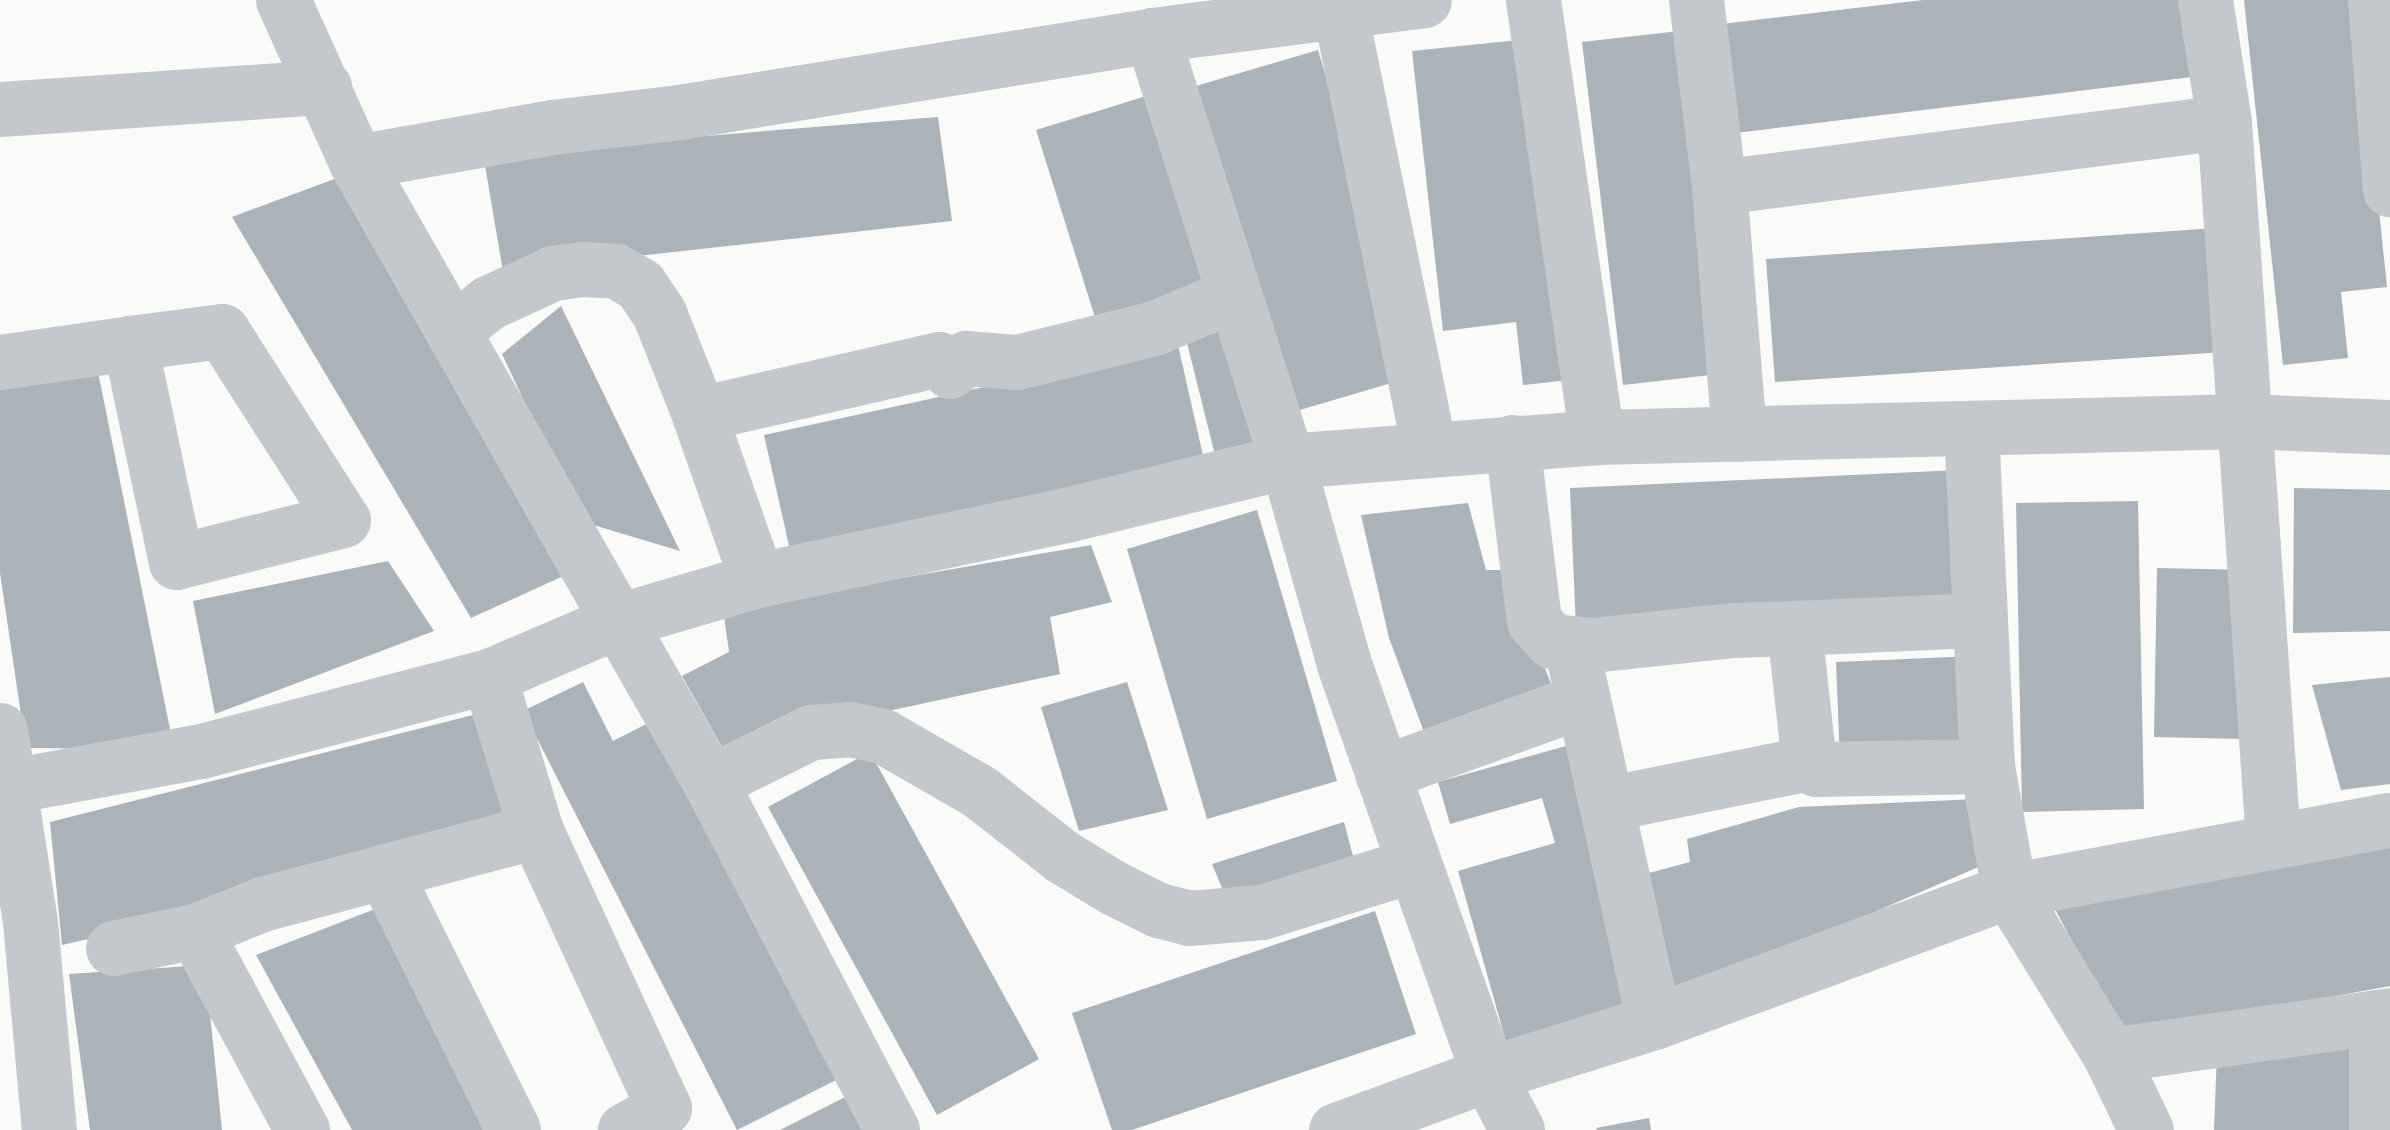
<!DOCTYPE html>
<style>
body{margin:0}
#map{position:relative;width:2390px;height:1130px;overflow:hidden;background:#fafaf8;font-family:Poppins,sans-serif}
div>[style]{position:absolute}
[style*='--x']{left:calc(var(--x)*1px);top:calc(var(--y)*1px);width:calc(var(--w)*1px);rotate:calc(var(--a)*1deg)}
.building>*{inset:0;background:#aab3b9}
.minor>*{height:55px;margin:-27.5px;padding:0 27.5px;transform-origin:27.5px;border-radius:27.5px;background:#c3c8cc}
span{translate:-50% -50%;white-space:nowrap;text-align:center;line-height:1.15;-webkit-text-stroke:10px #fff;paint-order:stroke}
</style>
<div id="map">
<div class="building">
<div style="clip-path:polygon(1923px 0,2190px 0,2200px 76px,1736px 133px,1722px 24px)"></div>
<div style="clip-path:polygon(2244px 0,2357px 0,2387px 287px,2341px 292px,2348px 358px,2283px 365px)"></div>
<div style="clip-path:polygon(1688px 30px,1728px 373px,1623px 385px,1582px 42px)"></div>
<div style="clip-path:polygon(1539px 38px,1577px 379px,1523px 385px,1516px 322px,1443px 331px,1412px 51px)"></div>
<div style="clip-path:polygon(1318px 50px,1415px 376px,1293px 412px,1196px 86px)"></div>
<div style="clip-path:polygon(1153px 94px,1217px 293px,1099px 330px,1036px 130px)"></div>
<div style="clip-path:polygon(938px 117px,952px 221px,503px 271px,483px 154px)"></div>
<div style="clip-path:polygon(348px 174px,572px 572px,471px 618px,232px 217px)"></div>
<div style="clip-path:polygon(2216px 228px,2224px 352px,1775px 382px,1766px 259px)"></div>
<div style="clip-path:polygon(561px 306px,680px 551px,580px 521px,502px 354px)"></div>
<div style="clip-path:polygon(1223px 322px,1276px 437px,1215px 455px,1186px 339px)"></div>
<div style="clip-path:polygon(1178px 345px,1204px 460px,790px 550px,764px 435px)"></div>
<div style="clip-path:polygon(96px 362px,174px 749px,26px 748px,0 573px,0 380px)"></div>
<div style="clip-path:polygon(1959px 470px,1966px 611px,1576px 629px,1570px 488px)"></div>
<div style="clip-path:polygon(2294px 488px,2390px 490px,2390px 631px,2293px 633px)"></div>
<div style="clip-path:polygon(2138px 501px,2144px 809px,2022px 812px,2016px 503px)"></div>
<div style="clip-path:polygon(1468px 503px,1486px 570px,1505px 570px,1554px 691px,1427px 740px,1389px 638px,1361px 515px)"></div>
<div style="clip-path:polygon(1257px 510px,1337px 781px,1207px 819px,1127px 549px)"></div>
<div style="clip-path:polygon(1091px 545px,1112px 602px,1050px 617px,1060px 674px,722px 747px,682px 676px,729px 652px,723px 609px)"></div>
<div style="clip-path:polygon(388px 561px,434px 631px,215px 714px,193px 601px)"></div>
<div style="clip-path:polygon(2157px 568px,2249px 570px,2245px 739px,2154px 737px)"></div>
<div style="clip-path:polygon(1974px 656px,1978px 756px,1840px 761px,1836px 662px)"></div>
<div style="clip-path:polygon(2390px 677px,2390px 784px,2341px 790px,2312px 685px)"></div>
<div style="clip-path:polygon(583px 682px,613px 741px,664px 715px,846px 1075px,737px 1130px,523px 711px)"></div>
<div style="clip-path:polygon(1127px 682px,1168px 810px,1079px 831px,1041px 707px)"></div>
<div style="clip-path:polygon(481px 713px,507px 823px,235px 906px,62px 945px,50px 822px)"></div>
<div style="clip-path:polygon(1573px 744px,1651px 1016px,1510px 1056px,1458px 871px,1555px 843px,1542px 798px,1450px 824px,1438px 782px)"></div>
<div style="clip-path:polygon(870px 752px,1039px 1059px,937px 1115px,768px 807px)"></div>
<div style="clip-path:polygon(1978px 799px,1990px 862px,1849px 923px,1660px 992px,1630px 878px,1690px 862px,1687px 839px,1799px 807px)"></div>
<div style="clip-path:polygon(1344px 822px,1359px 879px,1233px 914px,1212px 864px)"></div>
<div style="clip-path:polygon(2390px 845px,2390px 986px,2121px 1035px,2054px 907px)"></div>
<div style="clip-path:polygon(375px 909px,495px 1130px,352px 1130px,256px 955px)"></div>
<div style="clip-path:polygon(1375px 911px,1416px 1034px,1132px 1130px,1112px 1130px,1072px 1013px)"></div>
<div style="clip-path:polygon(205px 965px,222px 1130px,90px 1130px,69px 974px)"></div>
<div style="clip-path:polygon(2356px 1037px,2360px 1130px,2214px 1130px,2217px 1052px)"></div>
<div style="clip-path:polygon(859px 1090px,870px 1130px,780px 1130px)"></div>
<div style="clip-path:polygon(1649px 1118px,1651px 1130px,1597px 1130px,1596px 1128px)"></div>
</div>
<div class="minor">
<div style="--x:283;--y:0;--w:178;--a:65.7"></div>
<div style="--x:356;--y:162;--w:714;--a:60.28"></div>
<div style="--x:710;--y:782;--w:393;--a:62.4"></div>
<div style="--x:1533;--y:0;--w:442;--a:81.7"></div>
<div style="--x:1696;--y:0;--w:188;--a:83"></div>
<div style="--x:2205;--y:0;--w:123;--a:81.1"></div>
<div style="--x:2375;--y:0;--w:190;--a:85.5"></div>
<div style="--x:1340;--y:11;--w:446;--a:78.5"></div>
<div style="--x:1152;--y:35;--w:447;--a:72.4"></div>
<div style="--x:1287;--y:461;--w:211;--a:74.3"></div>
<div style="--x:1344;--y:664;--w:435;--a:70.6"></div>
<div style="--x:1488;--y:1074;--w:63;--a:62.6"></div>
<div style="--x:0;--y:109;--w:325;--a:-3.9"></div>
<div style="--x:356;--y:162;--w:199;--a:-10.1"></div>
<div style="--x:552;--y:127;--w:128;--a:-6.7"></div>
<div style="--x:679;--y:112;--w:479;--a:-9.2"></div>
<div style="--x:1152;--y:35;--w:274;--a:-7.3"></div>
<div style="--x:453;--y:331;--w:45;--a:-38.7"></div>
<div style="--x:488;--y:303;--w:72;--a:-24.8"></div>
<div style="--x:553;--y:273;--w:29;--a:-8"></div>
<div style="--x:582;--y:269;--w:34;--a:3"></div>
<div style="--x:616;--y:271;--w:28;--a:30"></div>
<div style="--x:640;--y:285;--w:34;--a:56"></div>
<div style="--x:659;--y:313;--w:109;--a:68.4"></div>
<div style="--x:0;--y:362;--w:131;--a:-8.3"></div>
<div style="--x:130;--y:343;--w:93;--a:-7.4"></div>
<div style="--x:222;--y:331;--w:224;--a:57.4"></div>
<div style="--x:343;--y:520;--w:172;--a:165.9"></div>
<div style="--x:176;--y:562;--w:224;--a:-101.9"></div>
<div style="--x:1971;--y:428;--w:338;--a:87.3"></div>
<div style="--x:1739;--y:434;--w:248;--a:-94.6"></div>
<div style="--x:1719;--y:187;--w:509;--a:-7.33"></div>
<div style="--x:2224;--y:122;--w:721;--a:86.1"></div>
<div style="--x:1512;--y:442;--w:180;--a:83"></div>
<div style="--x:1534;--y:621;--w:27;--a:48"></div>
<div style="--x:1552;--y:641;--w:40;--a:5.7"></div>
<div style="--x:1592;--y:645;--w:142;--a:-6.1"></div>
<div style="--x:1733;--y:630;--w:61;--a:-1.9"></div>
<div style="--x:1794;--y:628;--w:136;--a:83.7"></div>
<div style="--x:1809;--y:763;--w:9;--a:41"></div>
<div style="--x:1816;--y:769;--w:171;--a:-1"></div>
<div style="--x:1987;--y:766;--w:127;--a:80"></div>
<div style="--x:2009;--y:891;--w:193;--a:58.4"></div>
<div style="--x:2110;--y:1055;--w:83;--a:64.4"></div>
<div style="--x:757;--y:580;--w:176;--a:-109.3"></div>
<div style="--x:699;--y:414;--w:246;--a:-12.9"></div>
<div style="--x:939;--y:359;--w:16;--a:47"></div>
<div style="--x:950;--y:371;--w:21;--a:-39"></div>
<div style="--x:966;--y:358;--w:51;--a:4.5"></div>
<div style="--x:1017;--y:362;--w:141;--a:-13.9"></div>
<div style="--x:1154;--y:328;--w:86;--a:-22.7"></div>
<div style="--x:1794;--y:628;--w:186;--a:-2.5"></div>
<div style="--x:1571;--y:645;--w:386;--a:77.6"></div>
<div style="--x:0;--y:730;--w:194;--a:81.1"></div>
<div style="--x:30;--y:922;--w:209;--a:84.8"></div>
<div style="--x:1382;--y:773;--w:214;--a:-20"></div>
<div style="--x:710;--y:782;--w:113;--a:-26.3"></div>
<div style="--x:811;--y:732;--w:39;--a:-4"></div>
<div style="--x:850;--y:729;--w:34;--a:12"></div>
<div style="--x:883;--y:736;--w:112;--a:30"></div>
<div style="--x:980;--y:792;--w:105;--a:38.1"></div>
<div style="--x:1063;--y:857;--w:60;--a:31.3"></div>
<div style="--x:1114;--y:888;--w:49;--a:26.6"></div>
<div style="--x:1158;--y:910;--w:32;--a:14"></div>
<div style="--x:1189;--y:918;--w:73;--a:-4.7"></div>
<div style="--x:1262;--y:912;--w:158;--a:-17.3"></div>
<div style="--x:10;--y:786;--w:194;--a:-10.4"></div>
<div style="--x:201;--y:751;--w:298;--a:-14.6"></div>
<div style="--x:489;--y:676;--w:140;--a:-23.1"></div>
<div style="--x:618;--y:621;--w:145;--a:-16.4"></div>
<div style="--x:757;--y:580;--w:316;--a:-11.9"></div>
<div style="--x:1066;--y:515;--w:228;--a:-13.7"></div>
<div style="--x:1287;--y:461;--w:311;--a:-4.4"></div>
<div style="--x:1597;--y:437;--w:649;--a:-1.41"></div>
<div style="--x:2246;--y:421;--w:144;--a:2.4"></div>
<div style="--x:1606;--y:804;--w:207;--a:-11.4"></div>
<div style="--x:536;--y:831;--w:305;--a:65.2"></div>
<div style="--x:664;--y:1108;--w:45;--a:150.6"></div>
<div style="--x:384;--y:871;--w:289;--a:63.5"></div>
<div style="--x:195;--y:931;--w:72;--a:-21.9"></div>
<div style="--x:262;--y:904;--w:284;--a:-14.9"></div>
<div style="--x:536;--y:831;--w:162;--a:-106.9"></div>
<div style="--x:113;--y:948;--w:84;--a:-11.7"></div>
<div style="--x:195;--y:931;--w:226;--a:61.7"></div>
<div style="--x:2110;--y:1055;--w:283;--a:-8.1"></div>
<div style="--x:1336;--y:1130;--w:162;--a:-20.2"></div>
<div style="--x:1488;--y:1074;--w:174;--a:-17.4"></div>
<div style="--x:1654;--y:1022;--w:378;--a:-20.3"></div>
<div style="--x:2009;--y:891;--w:388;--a:-10.6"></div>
<div style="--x:2376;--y:1130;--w:113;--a:-90"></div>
</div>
</div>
